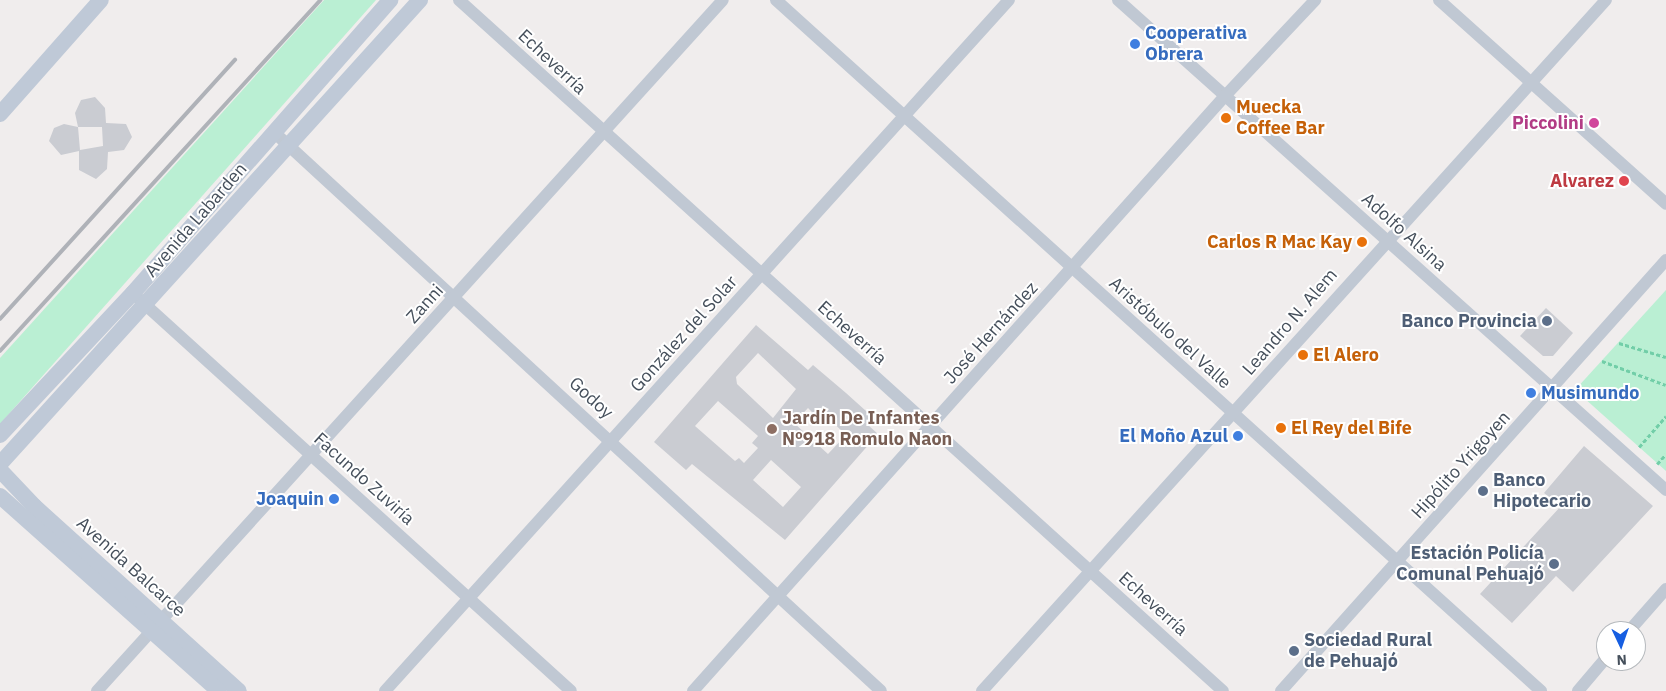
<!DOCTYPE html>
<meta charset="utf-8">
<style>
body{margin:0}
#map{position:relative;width:1666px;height:691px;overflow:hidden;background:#f0eded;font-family:"IBM Plex Sans",sans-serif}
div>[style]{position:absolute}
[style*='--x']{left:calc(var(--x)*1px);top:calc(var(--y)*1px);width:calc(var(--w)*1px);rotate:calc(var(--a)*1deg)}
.green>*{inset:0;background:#baefd3}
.building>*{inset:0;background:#caccd2}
.path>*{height:2.5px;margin-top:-1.25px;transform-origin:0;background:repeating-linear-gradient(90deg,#72cea8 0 4px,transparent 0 6.5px)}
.street>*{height:12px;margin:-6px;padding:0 6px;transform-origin:6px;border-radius:6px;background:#c0c8d3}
.secondary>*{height:16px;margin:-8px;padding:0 8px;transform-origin:8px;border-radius:8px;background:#bfc9d7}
.rail>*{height:4px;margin:-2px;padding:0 2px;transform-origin:2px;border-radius:2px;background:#afb2b8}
.dots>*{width:14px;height:14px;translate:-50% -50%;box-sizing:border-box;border:2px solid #fff;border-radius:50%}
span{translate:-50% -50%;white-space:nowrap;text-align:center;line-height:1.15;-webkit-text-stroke:4px #fff;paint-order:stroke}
.shop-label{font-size:18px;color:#366cbe;font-weight:700}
.left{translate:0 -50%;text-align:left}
.right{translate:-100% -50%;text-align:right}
.street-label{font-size:18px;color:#454f5b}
.food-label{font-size:18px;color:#c56008;font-weight:700}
.hotel-label{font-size:18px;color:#b23c85;font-weight:700}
.health-label{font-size:18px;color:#be3a42;font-weight:700}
.service-label{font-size:18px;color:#4e5e75;font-weight:700}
.education-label{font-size:18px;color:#785e54;font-weight:700}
.north{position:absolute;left:1596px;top:621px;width:50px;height:50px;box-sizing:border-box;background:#fff;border:1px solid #b5b9bd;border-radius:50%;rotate:177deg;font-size:14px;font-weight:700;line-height:20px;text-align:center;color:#454f5b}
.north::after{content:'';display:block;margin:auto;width:18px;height:22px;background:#165ee1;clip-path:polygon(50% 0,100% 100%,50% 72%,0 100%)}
</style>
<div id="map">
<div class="green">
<div style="clip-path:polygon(324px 0,376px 0,0 424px,0 358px)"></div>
<div style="clip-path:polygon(1666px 290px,1666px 471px,1575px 390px)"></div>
</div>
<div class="building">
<div style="clip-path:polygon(95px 97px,105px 108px,106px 123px,126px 124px,132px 137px,124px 150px,108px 152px,107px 169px,96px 179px,79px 170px,79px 151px,61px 155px,49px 141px,54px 128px,64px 124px,78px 127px,80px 150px,103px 146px,102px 127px,78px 127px,75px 113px,81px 100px)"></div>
<div style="clip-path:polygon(1546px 308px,1573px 333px,1553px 356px,1543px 356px,1520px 336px)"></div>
<div style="clip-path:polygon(evenodd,756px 325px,808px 370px,813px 365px,846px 393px,876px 420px,868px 425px,878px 434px,785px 540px,692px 464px,686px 470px,654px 442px,756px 325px,758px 353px,796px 389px,773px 418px,737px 384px,736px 377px,758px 353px,756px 325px,718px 401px,758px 436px,752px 443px,758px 448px,744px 463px,739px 458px,735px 461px,695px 426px,718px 401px,756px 325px,808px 408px,813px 413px,818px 408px,846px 435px,828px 454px,794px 423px,808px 408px,756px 325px,771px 460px,801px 487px,783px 507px,753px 480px,771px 460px)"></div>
<div style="clip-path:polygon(1584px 446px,1653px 506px,1573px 592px,1556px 576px,1512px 623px,1480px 594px,1561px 506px,1544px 493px)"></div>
</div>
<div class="path">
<div style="--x:1619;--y:343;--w:49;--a:16.6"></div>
<div style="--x:1602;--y:361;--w:68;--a:20.6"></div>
<div style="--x:1639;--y:447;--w:41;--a:-48.9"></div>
<div style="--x:1657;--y:464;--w:13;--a:-48"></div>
</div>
<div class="street">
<div style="--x:459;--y:0;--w:1030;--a:42.13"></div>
<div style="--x:776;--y:0;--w:1031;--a:42.09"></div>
<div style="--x:1118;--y:0;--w:735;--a:41.8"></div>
<div style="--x:1439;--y:0;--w:305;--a:41.9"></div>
<div style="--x:276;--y:134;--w:822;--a:42.63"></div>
<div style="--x:139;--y:299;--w:583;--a:42.22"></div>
<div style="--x:1629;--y:631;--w:56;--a:-48.6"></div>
<div style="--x:97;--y:691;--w:932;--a:-47.83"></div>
<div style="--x:385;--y:691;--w:931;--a:-47.92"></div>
<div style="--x:693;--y:691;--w:798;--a:-48.2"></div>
<div style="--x:1225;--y:96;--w:132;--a:-46.8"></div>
<div style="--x:982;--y:691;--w:931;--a:-47.92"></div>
<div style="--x:1281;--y:691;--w:578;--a:-48.23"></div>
<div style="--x:1578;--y:691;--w:43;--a:-49.7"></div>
</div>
<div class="secondary">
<div style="--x:0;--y:114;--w:152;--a:-48.5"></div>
<div style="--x:0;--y:435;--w:195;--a:-46.9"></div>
<div style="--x:133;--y:293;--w:390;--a:-48.7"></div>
<div style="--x:0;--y:464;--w:626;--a:-47.85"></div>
<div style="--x:0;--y:470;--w:50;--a:46.6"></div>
<div style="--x:34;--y:506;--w:276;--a:42.1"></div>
<div style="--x:0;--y:496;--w:293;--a:41.7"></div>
</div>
<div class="rail">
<div style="--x:0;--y:319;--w:350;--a:-47.8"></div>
<div style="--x:0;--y:351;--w:475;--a:-47.6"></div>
</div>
<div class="dots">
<div style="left:1135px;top:44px;background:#3f7fe0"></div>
<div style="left:1226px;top:118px;background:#e8710a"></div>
<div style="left:1594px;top:123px;background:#d1479c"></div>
<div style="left:1624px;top:181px;background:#e0444e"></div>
<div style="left:1362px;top:242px;background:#e8710a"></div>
<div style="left:1547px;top:321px;background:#5c6f8a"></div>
<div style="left:1303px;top:355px;background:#e8710a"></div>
<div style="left:1531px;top:393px;background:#3f7fe0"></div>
<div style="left:1281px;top:428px;background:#e8710a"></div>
<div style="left:772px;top:429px;background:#8d6e63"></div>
<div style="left:1238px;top:436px;background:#3f7fe0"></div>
<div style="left:1483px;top:491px;background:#5c6f8a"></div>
<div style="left:334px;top:499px;background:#3f7fe0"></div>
<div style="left:1554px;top:564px;background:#5c6f8a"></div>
<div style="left:1294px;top:651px;background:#5c6f8a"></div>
</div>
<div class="shop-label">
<span class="left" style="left:1145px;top:44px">Cooperativa<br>Obrera</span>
<span class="left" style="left:1541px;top:393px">Musimundo</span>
<span class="right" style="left:1228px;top:436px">El Moño Azul</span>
<span class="right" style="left:324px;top:499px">Joaquin</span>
</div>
<div class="street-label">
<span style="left:552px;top:62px;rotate:43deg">Echeverría</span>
<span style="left:196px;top:220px;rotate:-49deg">Avenida Labarden</span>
<span style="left:1404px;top:232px;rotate:42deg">Adolfo Alsina</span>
<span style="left:425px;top:304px;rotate:-48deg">Zanni</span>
<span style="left:1290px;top:322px;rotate:-49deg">Leandro N. Alem</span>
<span style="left:852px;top:333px;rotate:42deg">Echeverría</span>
<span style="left:991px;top:333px;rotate:-48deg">José Hernández</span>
<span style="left:1170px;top:333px;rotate:42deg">Aristóbulo del Valle</span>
<span style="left:684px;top:334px;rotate:-48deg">González del Solar</span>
<span style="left:591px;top:398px;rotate:42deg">Godoy</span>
<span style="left:1461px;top:465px;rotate:-48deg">Hipólito Yrigoyen</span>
<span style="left:364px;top:479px;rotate:42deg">Facundo Zuviría</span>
<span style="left:131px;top:567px;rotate:42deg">Avenida Balcarce</span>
<span style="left:1153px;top:604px;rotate:42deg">Echeverría</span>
</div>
<div class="food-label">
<span class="left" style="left:1236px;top:118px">Muecka<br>Coffee Bar</span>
<span class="right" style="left:1352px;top:242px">Carlos R Mac Kay</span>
<span class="left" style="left:1313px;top:355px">El Alero</span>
<span class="left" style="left:1291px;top:428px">El Rey del Bife</span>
</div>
<div class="hotel-label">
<span class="right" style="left:1584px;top:123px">Piccolini</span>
</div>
<div class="health-label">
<span class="right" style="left:1614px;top:181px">Alvarez</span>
</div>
<div class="service-label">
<span class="right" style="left:1537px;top:321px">Banco Provincia</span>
<span class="left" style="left:1493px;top:491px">Banco<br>Hipotecario</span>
<span class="right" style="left:1544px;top:564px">Estación Policía<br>Comunal Pehuajó</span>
<span class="left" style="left:1304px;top:651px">Sociedad Rural<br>de Pehuajó</span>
</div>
<div class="education-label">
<span class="left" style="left:782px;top:429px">Jardín De Infantes<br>Nº918 Romulo Naon</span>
</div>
<div class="north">N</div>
</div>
